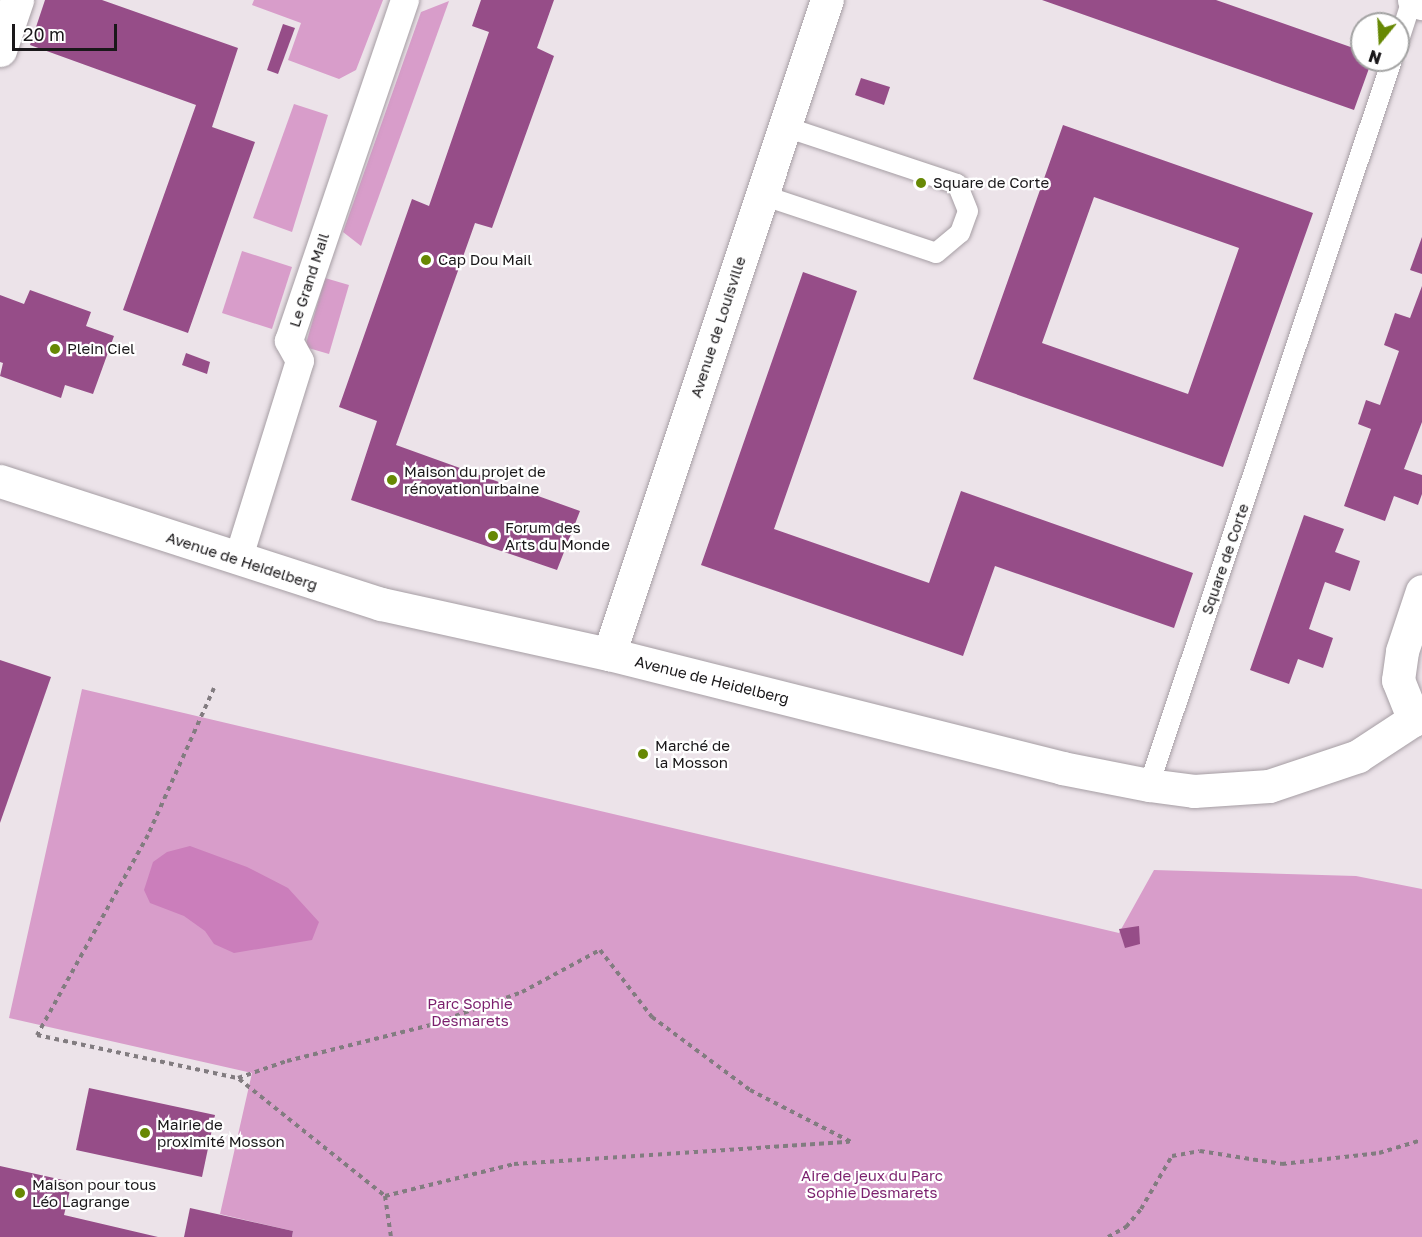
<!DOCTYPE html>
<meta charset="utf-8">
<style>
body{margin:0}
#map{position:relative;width:1422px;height:1237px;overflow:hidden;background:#ece3e9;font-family:"Golos Text",sans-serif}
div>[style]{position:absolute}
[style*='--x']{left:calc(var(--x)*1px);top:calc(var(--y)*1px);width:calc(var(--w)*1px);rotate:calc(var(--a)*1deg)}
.green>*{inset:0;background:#d89dca}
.water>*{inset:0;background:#cb7ebb}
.building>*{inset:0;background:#964d88}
.path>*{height:4px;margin-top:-2px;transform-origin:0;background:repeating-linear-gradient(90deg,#827c80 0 4.5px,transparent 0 9px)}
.roads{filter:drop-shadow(0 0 2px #a69ea4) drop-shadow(0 0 2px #a69ea4)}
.service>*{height:20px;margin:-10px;padding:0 10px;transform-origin:10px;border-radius:10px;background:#fff}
.pedestrian>*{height:28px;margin:-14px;padding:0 14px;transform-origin:14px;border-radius:14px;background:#fff}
.minor>*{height:33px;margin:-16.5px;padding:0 16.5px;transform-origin:16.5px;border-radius:16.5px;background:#fff}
.tertiary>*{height:33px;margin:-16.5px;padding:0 16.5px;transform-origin:16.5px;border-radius:16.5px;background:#fff}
.dots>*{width:16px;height:16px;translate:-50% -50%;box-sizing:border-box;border:3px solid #fff;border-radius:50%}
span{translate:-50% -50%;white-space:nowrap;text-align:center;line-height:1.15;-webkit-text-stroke:4.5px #fff;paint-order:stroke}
.poi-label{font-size:15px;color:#1a181a}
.left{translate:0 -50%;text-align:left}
.street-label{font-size:15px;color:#1a181a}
.park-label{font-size:15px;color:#7b1f6d}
.north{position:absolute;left:1350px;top:12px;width:60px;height:60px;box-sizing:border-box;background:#fff;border:2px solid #a3a3a3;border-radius:50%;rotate:198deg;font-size:16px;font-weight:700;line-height:24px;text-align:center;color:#1a181a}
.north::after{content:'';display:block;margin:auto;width:21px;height:27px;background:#678804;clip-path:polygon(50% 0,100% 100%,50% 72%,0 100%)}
.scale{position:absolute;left:12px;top:24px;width:105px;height:27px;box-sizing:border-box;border:3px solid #1a181a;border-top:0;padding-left:8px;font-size:18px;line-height:21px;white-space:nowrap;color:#1a181a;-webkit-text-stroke:4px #fff;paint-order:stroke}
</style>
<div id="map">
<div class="green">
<div style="clip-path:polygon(254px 0,383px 0,356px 70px,339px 79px,288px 60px,301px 23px,252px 5px)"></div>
<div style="clip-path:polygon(449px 1px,361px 246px,343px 232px,421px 12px)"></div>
<div style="clip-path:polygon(294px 104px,328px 115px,292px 232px,253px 218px)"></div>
<div style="clip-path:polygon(242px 251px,292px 267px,272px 329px,222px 313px)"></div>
<div style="clip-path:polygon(325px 278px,349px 285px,329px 354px,305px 347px)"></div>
<div style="clip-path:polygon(82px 689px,1119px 933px,1154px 870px,1356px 876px,1422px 889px,1422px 1237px,292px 1237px,293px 1231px,220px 1214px,252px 1073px,9px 1018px)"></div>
</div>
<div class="water">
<div style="clip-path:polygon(190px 846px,247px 867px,288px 888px,319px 922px,312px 940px,234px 953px,214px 944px,205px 931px,184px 916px,150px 903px,144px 890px,153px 862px,167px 852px)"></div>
</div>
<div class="building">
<div style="clip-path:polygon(45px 0,102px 0,238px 48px,212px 127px,255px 142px,188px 333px,123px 310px,196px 105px,30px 45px)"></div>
<div style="clip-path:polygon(481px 0,554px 0,537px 48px,554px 56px,492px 228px,475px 223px,396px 445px,580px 511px,557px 570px,351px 500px,377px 421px,339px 407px,412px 199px,429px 206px,489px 32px,472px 26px)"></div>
<div style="clip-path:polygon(1042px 0,1216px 0,1362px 51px,1362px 60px,1372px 60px,1354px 110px)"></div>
<div style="clip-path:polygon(283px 24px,295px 28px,278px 74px,267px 70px)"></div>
<div style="clip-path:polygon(861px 78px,890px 87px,884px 105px,855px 95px)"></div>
<div style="clip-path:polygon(evenodd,1063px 125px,1313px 213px,1223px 467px,973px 379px,1063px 125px,1094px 197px,1239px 248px,1188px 394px,1042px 343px,1094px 197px)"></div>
<div style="clip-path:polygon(1422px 237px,1422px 274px,1410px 270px)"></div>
<div style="clip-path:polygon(803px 272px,857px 291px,774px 529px,929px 583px,961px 491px,1193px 573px,1174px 628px,995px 566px,963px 656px,701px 565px)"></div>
<div style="clip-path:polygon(1422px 286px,1422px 422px,1404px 469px,1422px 475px,1422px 494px,1418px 505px,1394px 496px,1385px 521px,1344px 506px,1371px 429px,1358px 424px,1366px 400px,1380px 405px,1399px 351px,1384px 345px,1395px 313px,1410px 318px)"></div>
<div style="clip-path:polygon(30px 290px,91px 312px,86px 326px,114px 336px,93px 394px,65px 385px,61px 398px,0 376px,3px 363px,0 362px,0 295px,24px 304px)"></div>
<div style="clip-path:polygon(186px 353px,210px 362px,207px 374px,182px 365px)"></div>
<div style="clip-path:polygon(1304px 515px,1344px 529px,1335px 552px,1360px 561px,1350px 591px,1325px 582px,1309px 629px,1333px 638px,1323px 668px,1298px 659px,1289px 684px,1250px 670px)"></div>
<div style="clip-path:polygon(0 660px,51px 677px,0 823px)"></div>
<div style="clip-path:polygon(1139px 926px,1140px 944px,1125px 948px,1119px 929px)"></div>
<div style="clip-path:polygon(89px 1088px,215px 1115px,202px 1177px,76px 1150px)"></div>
<div style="clip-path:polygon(0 1166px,72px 1182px,64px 1215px,158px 1237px,0 1237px)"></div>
<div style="clip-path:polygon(190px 1208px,293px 1231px,292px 1237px,184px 1237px)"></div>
</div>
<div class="path">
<div style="--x:214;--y:688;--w:161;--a:114.2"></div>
<div style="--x:148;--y:835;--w:229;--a:119"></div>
<div style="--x:37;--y:1035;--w:206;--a:12.1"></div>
<div style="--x:238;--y:1078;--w:52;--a:-19.1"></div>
<div style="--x:287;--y:1061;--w:147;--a:-14.1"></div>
<div style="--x:430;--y:1025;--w:98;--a:-19.7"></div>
<div style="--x:522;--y:992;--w:89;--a:-28.3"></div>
<div style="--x:600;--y:950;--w:85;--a:52.2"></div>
<div style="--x:652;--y:1017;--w:122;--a:36.7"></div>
<div style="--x:750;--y:1090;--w:114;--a:27.2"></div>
<div style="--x:239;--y:1079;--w:187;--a:38.7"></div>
<div style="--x:385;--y:1196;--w:133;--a:-13.9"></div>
<div style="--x:514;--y:1164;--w:336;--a:-3.8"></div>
<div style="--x:385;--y:1196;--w:41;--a:81.7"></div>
<div style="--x:1108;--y:1237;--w:21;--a:-29"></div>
<div style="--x:1126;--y:1227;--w:23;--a:-50"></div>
<div style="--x:1141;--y:1209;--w:61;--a:-59.7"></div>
<div style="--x:1172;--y:1156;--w:28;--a:-10"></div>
<div style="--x:1200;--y:1151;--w:83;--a:9"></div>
<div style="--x:1282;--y:1164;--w:98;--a:-6.5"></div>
<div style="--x:1379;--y:1153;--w:45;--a:-16.8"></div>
</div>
<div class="roads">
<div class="service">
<div style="--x:1398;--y:43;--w:45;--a:-72"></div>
<div style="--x:762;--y:195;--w:183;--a:18.4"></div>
<div style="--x:936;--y:253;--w:31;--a:-40"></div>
<div style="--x:960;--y:233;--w:23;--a:-70"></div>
<div style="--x:968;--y:211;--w:29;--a:-112"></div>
<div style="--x:957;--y:184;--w:183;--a:-161.6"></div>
<div style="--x:1149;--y:785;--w:765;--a:-71.47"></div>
</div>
<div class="pedestrian">
<div style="--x:238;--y:560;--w:208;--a:-72.7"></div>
<div style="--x:300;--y:361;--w:23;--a:-119"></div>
<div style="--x:289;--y:341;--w:360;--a:-71.2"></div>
</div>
<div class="minor">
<div style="--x:1414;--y:0;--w:9;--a:21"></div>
<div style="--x:0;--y:50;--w:53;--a:-71.2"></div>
<div style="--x:609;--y:654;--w:689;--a:-71.57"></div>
<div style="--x:1414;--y:720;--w:43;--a:-111.8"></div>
<div style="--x:1398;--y:680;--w:29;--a:-82"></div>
<div style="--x:1402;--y:651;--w:63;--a:-71.6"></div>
</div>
<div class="tertiary">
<div style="--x:0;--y:481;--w:400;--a:17.9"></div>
<div style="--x:381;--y:604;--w:233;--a:12.4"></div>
<div style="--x:609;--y:654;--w:467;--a:14.1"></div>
<div style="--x:1062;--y:768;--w:89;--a:11.1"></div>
<div style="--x:1149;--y:785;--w:45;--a:7.6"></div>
<div style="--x:1194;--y:791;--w:75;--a:-3.8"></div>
<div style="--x:1269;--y:786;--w:94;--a:-18.6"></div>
<div style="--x:1358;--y:756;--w:77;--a:-33.3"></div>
</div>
</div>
<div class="dots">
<div style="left:921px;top:183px;background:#678804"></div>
<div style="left:426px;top:260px;background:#678804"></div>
<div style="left:55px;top:349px;background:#678804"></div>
<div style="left:392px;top:480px;background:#678804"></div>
<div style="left:493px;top:536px;background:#678804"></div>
<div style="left:643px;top:754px;background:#678804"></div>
<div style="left:145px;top:1133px;background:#678804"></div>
<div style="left:20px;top:1193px;background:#678804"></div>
</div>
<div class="poi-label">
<span class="left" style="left:933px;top:183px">Square de Corte</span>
<span class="left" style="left:438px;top:260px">Cap Dou Mail</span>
<span class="left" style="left:67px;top:349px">Plein Ciel</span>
<span class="left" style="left:404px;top:480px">Maison du projet de<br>rénovation urbaine</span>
<span class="left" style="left:505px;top:536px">Forum des<br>Arts du Monde</span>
<span class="left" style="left:655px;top:754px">Marché de<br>la Mosson</span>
<span class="left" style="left:157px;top:1133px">Mairie de<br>proximité Mosson</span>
<span class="left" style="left:32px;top:1193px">Maison pour tous<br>Léo Lagrange</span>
</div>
<div class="street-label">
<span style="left:309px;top:280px;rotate:-72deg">Le Grand Mail</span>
<span style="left:718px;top:327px;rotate:-72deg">Avenue de Louisville</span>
<span style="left:1225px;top:559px;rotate:-71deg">Square de Corte</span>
<span style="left:242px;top:561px;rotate:18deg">Avenue de Heidelberg</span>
<span style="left:712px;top:680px;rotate:14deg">Avenue de Heidelberg</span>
</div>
<div class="park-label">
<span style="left:470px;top:1012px">Parc Sophie<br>Desmarets</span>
<span style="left:872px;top:1184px">Aire de jeux du Parc<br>Sophie Desmarets</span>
</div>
<div class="north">N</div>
<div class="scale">20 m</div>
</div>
